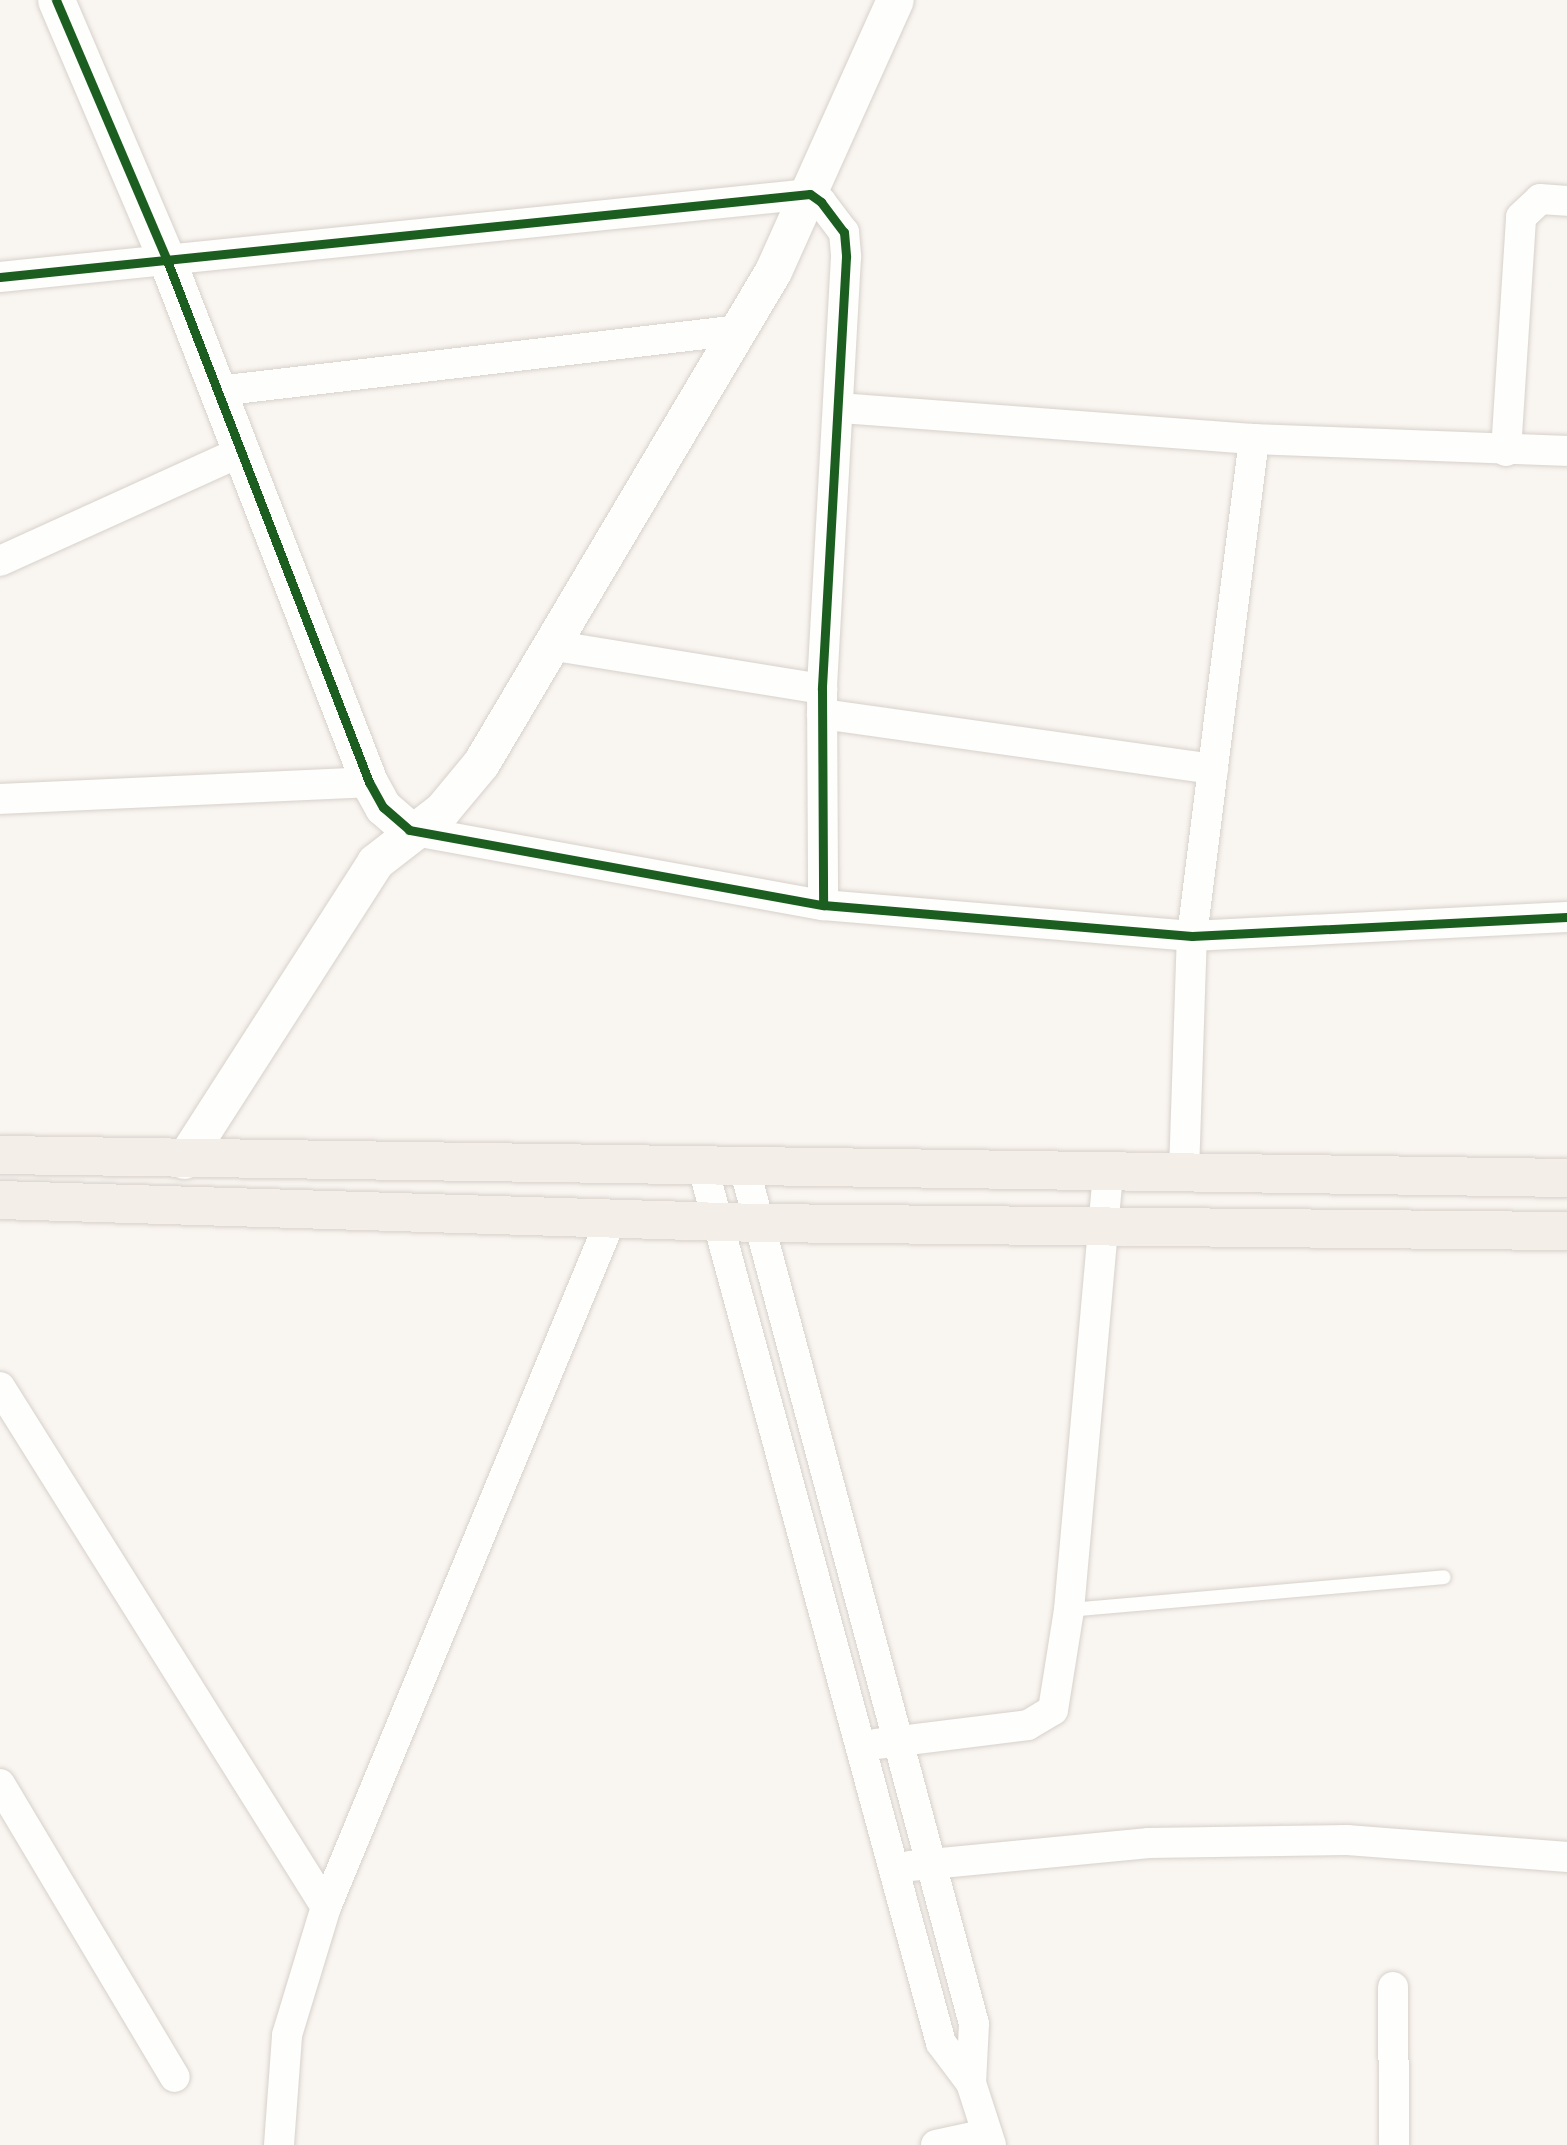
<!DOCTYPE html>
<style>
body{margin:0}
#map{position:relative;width:1567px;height:2145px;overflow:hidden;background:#f9f5f0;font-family:Inter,sans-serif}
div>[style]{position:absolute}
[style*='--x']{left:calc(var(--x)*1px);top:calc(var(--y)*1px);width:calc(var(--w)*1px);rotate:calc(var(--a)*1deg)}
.roads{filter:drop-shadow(0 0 2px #d7d1cb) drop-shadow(0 0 2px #d7d1cb)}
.service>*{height:14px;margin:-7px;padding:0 7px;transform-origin:7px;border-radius:7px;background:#fefefd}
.minor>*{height:30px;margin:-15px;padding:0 15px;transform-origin:15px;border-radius:15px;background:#fefefd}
.tertiary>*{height:37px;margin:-18.5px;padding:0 18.5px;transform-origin:18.5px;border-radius:18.5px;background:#fefefd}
.primary>*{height:38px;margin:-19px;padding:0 19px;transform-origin:19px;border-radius:19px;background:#f3eee8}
.cycleway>*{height:9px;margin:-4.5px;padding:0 4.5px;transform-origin:4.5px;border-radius:4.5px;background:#1b5e20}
span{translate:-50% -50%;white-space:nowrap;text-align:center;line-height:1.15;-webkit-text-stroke:7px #fffaf3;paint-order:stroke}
</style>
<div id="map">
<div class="roads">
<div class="service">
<div style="--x:1069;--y:1610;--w:376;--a:-5"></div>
</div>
<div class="minor">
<div style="--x:0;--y:277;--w:814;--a:-5.85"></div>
<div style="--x:810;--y:194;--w:14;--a:36"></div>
<div style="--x:821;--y:202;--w:38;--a:53"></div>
<div style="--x:844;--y:232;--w:25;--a:85"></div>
<div style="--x:846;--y:257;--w:433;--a:93.2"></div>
<div style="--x:822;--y:689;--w:216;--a:89.7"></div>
<div style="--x:218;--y:391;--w:526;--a:-6.67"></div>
<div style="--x:840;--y:408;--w:415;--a:4.3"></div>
<div style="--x:1506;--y:451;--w:234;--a:-86.3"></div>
<div style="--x:1521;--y:217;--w:26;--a:-43"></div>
<div style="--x:1540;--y:199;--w:27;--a:4"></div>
<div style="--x:0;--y:561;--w:267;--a:-24.4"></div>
<div style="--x:550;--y:645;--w:276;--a:9.2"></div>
<div style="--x:822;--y:714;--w:395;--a:8"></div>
<div style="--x:0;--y:799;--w:369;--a:-2.6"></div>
<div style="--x:409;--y:830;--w:421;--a:10.3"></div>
<div style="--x:823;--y:905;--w:370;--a:4.8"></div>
<div style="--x:1192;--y:936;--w:375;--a:-2.9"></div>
<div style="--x:743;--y:1163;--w:891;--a:74.98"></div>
<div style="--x:974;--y:2024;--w:59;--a:92.9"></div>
<div style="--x:971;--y:2083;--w:65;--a:72.1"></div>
<div style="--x:702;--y:1164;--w:911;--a:74.79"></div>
<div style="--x:941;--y:2043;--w:50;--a:53.1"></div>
<div style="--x:1184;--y:1173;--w:237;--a:-88.1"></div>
<div style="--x:1192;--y:936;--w:501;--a:-82.89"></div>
<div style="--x:1254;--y:439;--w:313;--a:2.2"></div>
<div style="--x:0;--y:1387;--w:614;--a:57.92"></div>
<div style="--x:876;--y:1744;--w:153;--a:-7.1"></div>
<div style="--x:1028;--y:1725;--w:29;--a:-31"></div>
<div style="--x:1053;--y:1710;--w:101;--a:-80.9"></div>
<div style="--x:1069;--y:1610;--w:440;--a:-84.9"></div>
<div style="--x:0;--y:1784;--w:341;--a:59.2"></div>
<div style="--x:910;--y:1866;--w:240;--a:-5.5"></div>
<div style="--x:1149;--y:1843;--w:198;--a:-0.9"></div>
<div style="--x:1347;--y:1840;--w:221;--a:4.4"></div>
<div style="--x:1393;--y:1987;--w:158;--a:89.6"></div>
<div style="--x:279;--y:2145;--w:110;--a:-85.8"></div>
<div style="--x:287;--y:2035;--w:134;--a:-73.1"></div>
<div style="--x:326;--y:1907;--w:747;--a:-67.49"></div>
<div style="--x:936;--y:2145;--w:52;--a:-12.2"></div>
</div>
<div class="tertiary">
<div style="--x:56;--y:0;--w:286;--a:66.9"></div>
<div style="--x:168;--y:263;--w:557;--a:68.83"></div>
<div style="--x:369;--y:782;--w:29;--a:61"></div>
<div style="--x:383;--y:807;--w:35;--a:41"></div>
<div style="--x:184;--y:1160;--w:354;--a:-57.3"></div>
<div style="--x:375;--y:862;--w:85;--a:-37.8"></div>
<div style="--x:442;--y:810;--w:61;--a:-50.3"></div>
<div style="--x:481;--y:763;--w:572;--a:-59.31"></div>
<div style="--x:773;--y:271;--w:297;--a:-65.8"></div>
</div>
<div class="primary">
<div style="--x:0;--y:1155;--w:1567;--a:0.84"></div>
<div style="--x:0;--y:1200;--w:757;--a:1.74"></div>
<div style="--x:757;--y:1223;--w:810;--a:0.57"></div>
</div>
</div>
<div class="cycleway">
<div style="--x:56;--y:0;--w:286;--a:66.9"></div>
<div style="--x:168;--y:263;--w:557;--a:68.83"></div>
<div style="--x:369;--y:782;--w:29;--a:61"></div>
<div style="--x:383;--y:807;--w:35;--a:41"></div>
<div style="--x:409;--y:830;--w:421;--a:10.3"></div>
<div style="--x:823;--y:905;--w:370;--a:4.8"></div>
<div style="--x:1192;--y:936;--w:375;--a:-2.9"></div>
<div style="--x:0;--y:277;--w:814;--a:-5.85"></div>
<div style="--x:810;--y:194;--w:14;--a:36"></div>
<div style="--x:821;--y:202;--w:38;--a:53"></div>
<div style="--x:844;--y:232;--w:25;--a:85"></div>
<div style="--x:846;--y:257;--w:433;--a:93.2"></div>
<div style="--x:822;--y:689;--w:216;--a:89.7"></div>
</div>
</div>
